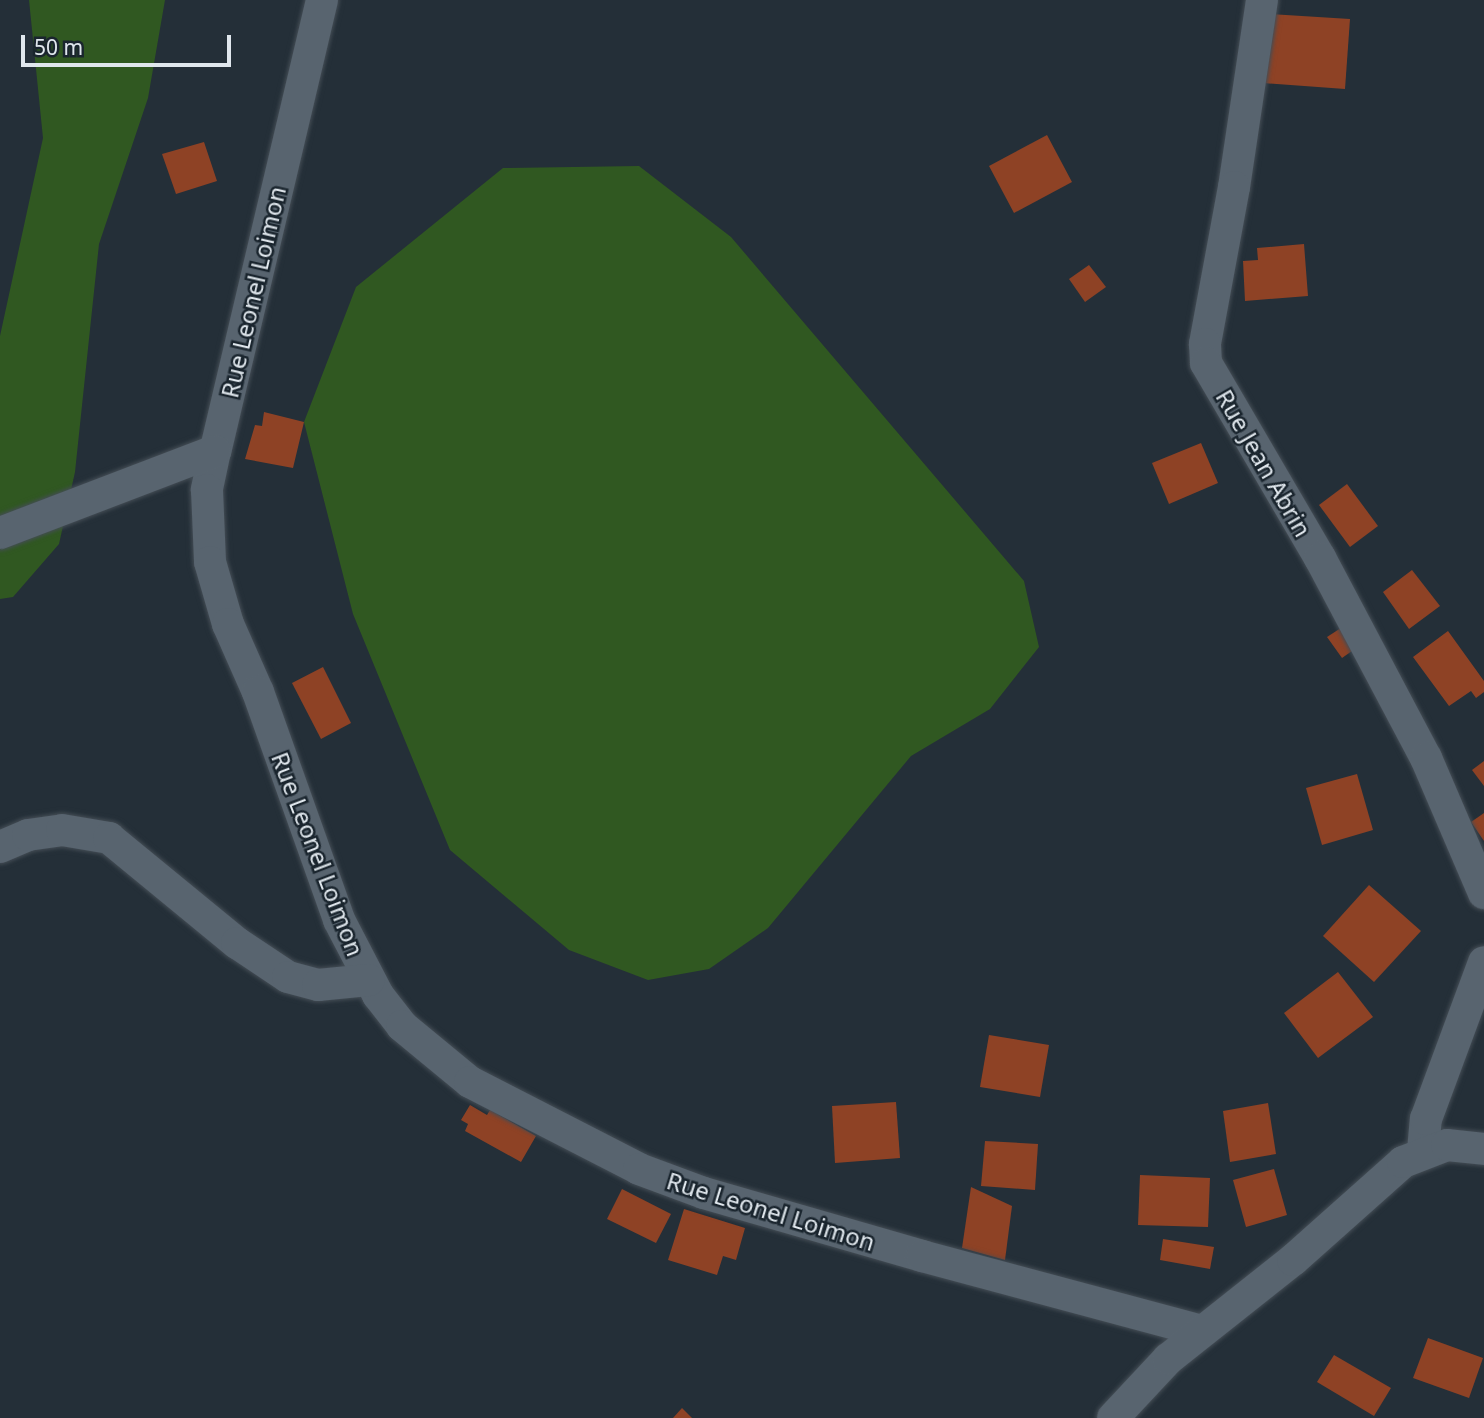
<!DOCTYPE html>
<style>
body{margin:0}
#map{position:relative;width:1484px;height:1418px;overflow:hidden;background:#242f38;font-family:"Noto Sans",sans-serif}
div>[style]{position:absolute}
[style*='--x']{left:calc(var(--x)*1px);top:calc(var(--y)*1px);width:calc(var(--w)*1px);rotate:calc(var(--a)*1deg)}
.green>*{inset:0;background:#305821}
.building>*{inset:0;background:#8e4225}
.roads{filter:drop-shadow(0 0 2px #444d55) drop-shadow(0 0 2px #444d55)}
.minor>*{height:32px;margin:-16px;padding:0 16px;transform-origin:16px;border-radius:16px;background:#58646f}
span{translate:-50% -50%;white-space:nowrap;text-align:center;line-height:1.15;-webkit-text-stroke:5px #1a252e;paint-order:stroke}
.street-label{font-size:24px;color:#e0e7ed}
.scale{position:absolute;left:21px;top:35px;width:210px;height:32px;box-sizing:border-box;border:4px solid #e0e7ed;border-top:0;padding-left:9px;font-size:21px;line-height:24px;white-space:nowrap;color:#e0e7ed;-webkit-text-stroke:5px #1a252e;paint-order:stroke}
</style>
<div id="map">
<div class="green">
<div style="clip-path:polygon(29px 0,165px 0,148px 98px,99px 244px,75px 472px,59px 544px,13px 597px,0 599px,0 336px,43px 138px)"></div>
<div style="clip-path:polygon(639px 166px,731px 237px,1024px 581px,1039px 647px,990px 709px,911px 756px,768px 928px,709px 969px,648px 980px,569px 950px,450px 850px,353px 614px,304px 422px,356px 287px,503px 168px)"></div>
</div>
<div class="building">
<div style="clip-path:polygon(1268px 14px,1350px 19px,1345px 89px,1263px 83px)"></div>
<div style="clip-path:polygon(1047px 135px,1072px 182px,1014px 213px,989px 166px)"></div>
<div style="clip-path:polygon(204px 142px,217px 181px,176px 194px,162px 154px)"></div>
<div style="clip-path:polygon(1304px 244px,1308px 296px,1245px 301px,1243px 261px,1258px 260px,1257px 248px)"></div>
<div style="clip-path:polygon(1089px 265px,1106px 287px,1085px 302px,1069px 279px)"></div>
<div style="clip-path:polygon(264px 412px,304px 422px,293px 468px,245px 459px,255px 425px,262px 426px)"></div>
<div style="clip-path:polygon(1201px 443px,1218px 483px,1169px 504px,1152px 463px)"></div>
<div style="clip-path:polygon(1347px 484px,1378px 526px,1350px 547px,1319px 505px)"></div>
<div style="clip-path:polygon(1412px 570px,1440px 606px,1409px 629px,1383px 592px)"></div>
<div style="clip-path:polygon(1344px 626px,1359px 646px,1342px 658px,1327px 637px)"></div>
<div style="clip-path:polygon(1448px 631px,1484px 681px,1484px 692px,1476px 698px,1471px 691px,1449px 706px,1413px 657px)"></div>
<div style="clip-path:polygon(323px 667px,351px 723px,321px 739px,292px 683px)"></div>
<div style="clip-path:polygon(1484px 761px,1484px 786px,1472px 770px)"></div>
<div style="clip-path:polygon(1357px 774px,1373px 830px,1322px 845px,1306px 788px)"></div>
<div style="clip-path:polygon(1484px 813px,1484px 841px,1471px 822px)"></div>
<div style="clip-path:polygon(1369px 885px,1421px 931px,1374px 982px,1323px 936px)"></div>
<div style="clip-path:polygon(1338px 972px,1373px 1017px,1318px 1058px,1284px 1013px)"></div>
<div style="clip-path:polygon(989px 1035px,1049px 1045px,1040px 1097px,980px 1087px)"></div>
<div style="clip-path:polygon(896px 1102px,900px 1158px,835px 1163px,832px 1106px)"></div>
<div style="clip-path:polygon(1268px 1103px,1276px 1154px,1230px 1162px,1223px 1111px)"></div>
<div style="clip-path:polygon(470px 1105px,487px 1115px,490px 1110px,536px 1136px,521px 1162px,465px 1131px,468px 1124px,461px 1120px)"></div>
<div style="clip-path:polygon(985px 1141px,1038px 1144px,1035px 1190px,981px 1186px)"></div>
<div style="clip-path:polygon(1274px 1169px,1287px 1215px,1246px 1227px,1233px 1180px)"></div>
<div style="clip-path:polygon(1140px 1175px,1210px 1178px,1208px 1227px,1138px 1225px)"></div>
<div style="clip-path:polygon(971px 1187px,1012px 1206px,1005px 1260px,962px 1248px)"></div>
<div style="clip-path:polygon(622px 1189px,671px 1214px,656px 1243px,607px 1219px)"></div>
<div style="clip-path:polygon(684px 1209px,745px 1228px,736px 1260px,723px 1256px,717px 1275px,668px 1260px)"></div>
<div style="clip-path:polygon(1163px 1239px,1214px 1247px,1210px 1269px,1160px 1260px)"></div>
<div style="clip-path:polygon(1428px 1338px,1483px 1358px,1469px 1398px,1413px 1378px)"></div>
<div style="clip-path:polygon(1334px 1355px,1391px 1388px,1374px 1416px,1317px 1382px)"></div>
<div style="clip-path:polygon(682px 1408px,692px 1418px,673px 1418px)"></div>
</div>
<div class="roads">
<div class="minor">
<div style="--x:322;--y:0;--w:464;--a:103.3"></div>
<div style="--x:215;--y:451;--w:40;--a:102"></div>
<div style="--x:207;--y:490;--w:72;--a:87.6"></div>
<div style="--x:210;--y:562;--w:65;--a:73.8"></div>
<div style="--x:228;--y:624;--w:74;--a:66.2"></div>
<div style="--x:258;--y:692;--w:242;--a:70.4"></div>
<div style="--x:339;--y:920;--w:85;--a:62.5"></div>
<div style="--x:378;--y:995;--w:39;--a:52"></div>
<div style="--x:402;--y:1026;--w:88;--a:39.5"></div>
<div style="--x:470;--y:1082;--w:190;--a:27.2"></div>
<div style="--x:639;--y:1169;--w:69;--a:20.3"></div>
<div style="--x:704;--y:1193;--w:227;--a:16.1"></div>
<div style="--x:922;--y:1256;--w:289;--a:15"></div>
<div style="--x:1262;--y:0;--w:189;--a:98.5"></div>
<div style="--x:1234;--y:187;--w:160;--a:100.5"></div>
<div style="--x:1205;--y:344;--w:19;--a:87"></div>
<div style="--x:1206;--y:363;--w:226;--a:59.7"></div>
<div style="--x:1320;--y:558;--w:226;--a:62.1"></div>
<div style="--x:1426;--y:758;--w:147;--a:66.8"></div>
<div style="--x:0;--y:533;--w:230;--a:-20.9"></div>
<div style="--x:0;--y:847;--w:30;--a:-23"></div>
<div style="--x:28;--y:835;--w:34;--a:-8"></div>
<div style="--x:62;--y:830;--w:48;--a:9.7"></div>
<div style="--x:109;--y:838;--w:166;--a:39.4"></div>
<div style="--x:237;--y:943;--w:61;--a:33.7"></div>
<div style="--x:288;--y:977;--w:31;--a:15"></div>
<div style="--x:318;--y:985;--w:51;--a:-5.6"></div>
<div style="--x:1423;--y:1151;--w:32;--a:-85"></div>
<div style="--x:1426;--y:1119;--w:167;--a:-69.7"></div>
<div style="--x:1113;--y:1418;--w:81;--a:-47"></div>
<div style="--x:1168;--y:1359;--w:159;--a:-38.4"></div>
<div style="--x:1293;--y:1260;--w:147;--a:-41.7"></div>
<div style="--x:1403;--y:1162;--w:47;--a:-21.1"></div>
<div style="--x:1447;--y:1145;--w:37;--a:6"></div>
</div>
</div>
<div class="street-label">
<span style="left:253px;top:292px;rotate:-77deg">Rue Leonel Loimon</span>
<span style="left:1264px;top:463px;rotate:60deg">Rue Jean Abrin</span>
<span style="left:318px;top:854px;rotate:69deg">Rue Leonel Loimon</span>
<span style="left:771px;top:1211px;rotate:17deg">Rue Leonel Loimon</span>
</div>
<div class="scale">50 m</div>
</div>
